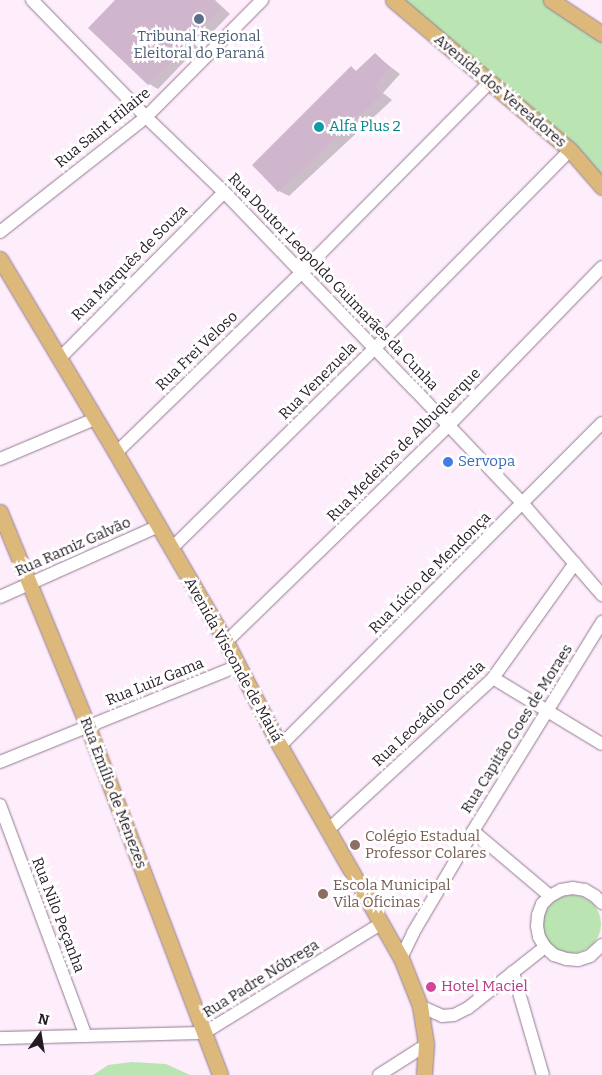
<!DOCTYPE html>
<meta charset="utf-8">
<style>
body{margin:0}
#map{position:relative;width:602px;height:1075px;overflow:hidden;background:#feeefc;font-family:Bitter,serif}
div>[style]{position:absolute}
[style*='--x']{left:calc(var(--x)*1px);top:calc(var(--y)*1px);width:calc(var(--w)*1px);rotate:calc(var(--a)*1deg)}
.green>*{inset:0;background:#bbe4b3}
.round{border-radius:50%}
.shadow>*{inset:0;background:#0003}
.building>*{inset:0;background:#d0b6cd}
.roads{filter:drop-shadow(0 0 1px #927a90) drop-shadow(0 0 1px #927a90)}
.minor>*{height:12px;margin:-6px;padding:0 6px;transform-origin:6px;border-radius:6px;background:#fff}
.major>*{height:15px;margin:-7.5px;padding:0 7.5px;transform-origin:7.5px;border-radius:7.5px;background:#dcb97a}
.dots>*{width:14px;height:14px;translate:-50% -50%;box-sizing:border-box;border:2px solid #fff;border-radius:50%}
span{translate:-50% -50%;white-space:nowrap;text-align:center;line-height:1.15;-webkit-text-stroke:5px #fff;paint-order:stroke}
.service-label{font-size:15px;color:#4e5e75}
.street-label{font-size:15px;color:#231a23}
.culture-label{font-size:15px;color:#0d838f}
.left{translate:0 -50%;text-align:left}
.shop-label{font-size:15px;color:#366cbe}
.education-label{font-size:15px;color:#785e54}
.hotel-label{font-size:15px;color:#b23c85}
.north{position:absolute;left:15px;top:1010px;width:50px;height:50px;-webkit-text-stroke:4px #fff;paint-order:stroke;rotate:13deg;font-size:14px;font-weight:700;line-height:20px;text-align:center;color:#231a23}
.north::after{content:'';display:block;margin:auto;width:18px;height:22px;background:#231a23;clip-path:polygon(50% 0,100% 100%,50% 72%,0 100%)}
</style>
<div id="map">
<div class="green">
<div style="clip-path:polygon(398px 0,545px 0,602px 37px,602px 184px)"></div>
<div class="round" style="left:543px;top:895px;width:58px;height:58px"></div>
<div style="clip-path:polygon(132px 1062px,166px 1064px,190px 1075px,93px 1075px,108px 1065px)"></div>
</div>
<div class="shadow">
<div style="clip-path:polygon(116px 0,215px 0,230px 14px,158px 89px,149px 84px)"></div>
<div style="clip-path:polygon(375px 55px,400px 74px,383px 93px,392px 100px,289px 196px,279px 191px,351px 68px,358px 72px)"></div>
</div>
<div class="building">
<div style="clip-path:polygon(115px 0,212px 0,221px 8px,148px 85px,88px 28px)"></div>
<div style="clip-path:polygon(375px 53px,391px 68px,374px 86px,383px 94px,278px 192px,252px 165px,351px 66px,356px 71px)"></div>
</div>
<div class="roads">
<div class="minor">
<div style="--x:32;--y:0;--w:163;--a:45.7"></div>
<div style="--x:146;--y:117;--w:112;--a:43.9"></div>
<div style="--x:227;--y:195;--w:269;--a:46.1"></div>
<div style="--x:414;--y:389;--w:158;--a:46.5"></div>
<div style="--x:523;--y:504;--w:121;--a:49"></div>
<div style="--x:0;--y:232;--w:186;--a:-38.2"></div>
<div style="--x:146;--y:117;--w:165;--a:-45.2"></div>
<div style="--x:60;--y:358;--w:233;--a:-45.3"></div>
<div style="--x:116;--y:453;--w:258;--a:-44.2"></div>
<div style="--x:301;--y:273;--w:269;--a:-45.3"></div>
<div style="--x:0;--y:459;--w:103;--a:-22.8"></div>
<div style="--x:171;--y:549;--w:286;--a:-44.6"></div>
<div style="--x:375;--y:348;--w:278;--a:-45.4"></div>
<div style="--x:0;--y:597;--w:174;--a:-24.1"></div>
<div style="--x:226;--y:642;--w:311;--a:-44.2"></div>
<div style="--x:449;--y:425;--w:220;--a:-45.9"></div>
<div style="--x:493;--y:678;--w:127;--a:31.2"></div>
<div style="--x:280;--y:746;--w:456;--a:-45.1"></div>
<div style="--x:0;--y:762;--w:257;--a:-22"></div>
<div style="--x:0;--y:805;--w:246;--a:69.6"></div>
<div style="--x:329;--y:829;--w:223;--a:-42.6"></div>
<div style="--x:493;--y:678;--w:141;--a:-54.5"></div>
<div style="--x:473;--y:831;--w:101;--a:40.2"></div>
<div style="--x:602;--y:903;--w:10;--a:-135"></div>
<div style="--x:595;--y:896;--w:12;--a:-149"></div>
<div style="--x:585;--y:890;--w:12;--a:-171"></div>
<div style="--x:573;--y:888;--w:12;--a:171"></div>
<div style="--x:561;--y:890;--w:13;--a:151"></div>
<div style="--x:550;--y:896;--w:11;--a:135"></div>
<div style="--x:542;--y:904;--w:12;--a:110"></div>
<div style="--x:538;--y:915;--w:11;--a:95"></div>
<div style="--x:537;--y:926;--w:11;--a:80"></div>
<div style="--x:539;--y:937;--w:12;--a:59"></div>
<div style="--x:545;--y:947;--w:12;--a:42"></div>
<div style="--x:554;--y:955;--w:13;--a:18"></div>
<div style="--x:566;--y:959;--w:12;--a:5"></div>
<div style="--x:578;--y:960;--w:13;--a:-18"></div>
<div style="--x:590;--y:956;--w:16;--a:-43"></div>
<div style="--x:401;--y:958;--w:28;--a:-64"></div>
<div style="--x:413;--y:933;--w:118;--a:-59.5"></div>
<div style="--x:473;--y:831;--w:246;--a:-58.3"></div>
<div style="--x:513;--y:972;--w:107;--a:73.8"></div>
<div style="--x:420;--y:1006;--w:24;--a:24"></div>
<div style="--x:442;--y:1016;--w:12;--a:-5"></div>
<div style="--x:454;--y:1015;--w:16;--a:-27"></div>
<div style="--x:468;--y:1008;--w:98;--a:-38.4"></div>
<div style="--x:0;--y:1038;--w:204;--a:-1.4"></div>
<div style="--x:204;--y:1033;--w:209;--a:-31.7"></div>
<div style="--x:379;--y:1075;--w:56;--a:-32.6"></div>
</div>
<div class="major">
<div style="--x:393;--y:0;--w:232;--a:40.3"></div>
<div style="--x:570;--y:150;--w:49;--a:49.1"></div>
<div style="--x:551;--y:0;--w:61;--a:33.7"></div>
<div style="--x:0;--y:259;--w:226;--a:59.1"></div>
<div style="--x:116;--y:453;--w:219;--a:59.8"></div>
<div style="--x:226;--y:642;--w:117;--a:62.6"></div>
<div style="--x:280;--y:746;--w:244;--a:60.3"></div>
<div style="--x:401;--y:958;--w:52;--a:68.4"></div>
<div style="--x:420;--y:1006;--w:39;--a:81"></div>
<div style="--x:426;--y:1045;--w:30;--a:94"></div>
<div style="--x:0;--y:512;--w:232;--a:67.7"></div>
<div style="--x:88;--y:727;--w:372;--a:69.2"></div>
</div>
</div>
<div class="dots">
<div style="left:199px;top:19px;background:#5c6f8a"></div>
<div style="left:319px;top:127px;background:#0f9aa8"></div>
<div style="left:448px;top:462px;background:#3f7fe0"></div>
<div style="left:355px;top:845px;background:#8d6e63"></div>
<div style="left:323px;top:894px;background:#8d6e63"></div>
<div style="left:431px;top:987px;background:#d1479c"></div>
</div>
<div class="service-label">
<span style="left:199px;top:45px">Tribunal Regional<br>Eleitoral do Paraná</span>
</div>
<div class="street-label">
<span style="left:500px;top:91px;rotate:40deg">Avenida dos Vereadores</span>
<span style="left:103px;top:128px;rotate:-39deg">Rua Saint Hilaire</span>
<span style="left:130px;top:263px;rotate:-45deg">Rua Marquês de Souza</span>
<span style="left:333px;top:282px;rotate:46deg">Rua Doutor Leopoldo Guimarães da Cunha</span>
<span style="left:197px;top:351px;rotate:-44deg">Rua Frei Veloso</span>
<span style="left:318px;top:381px;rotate:-45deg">Rua Venezuela</span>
<span style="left:404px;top:445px;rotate:-45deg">Rua Medeiros de Albuquerque</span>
<span style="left:73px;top:547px;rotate:-24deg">Rua Ramiz Galvão</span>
<span style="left:430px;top:573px;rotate:-45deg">Rua Lúcio de Mendonça</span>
<span style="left:233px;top:660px;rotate:61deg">Avenida Visconde de Mauá</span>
<span style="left:155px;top:682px;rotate:-22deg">Rua Luiz Gama</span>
<span style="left:429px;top:714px;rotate:-43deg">Rua Leocádio Correia</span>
<span style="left:517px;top:729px;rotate:-58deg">Rua Capitão Goes de Moraes</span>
<span style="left:113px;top:793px;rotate:69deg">Rua Emílio de Menezes</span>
<span style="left:58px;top:915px;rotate:69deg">Rua Nilo Peçanha</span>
<span style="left:261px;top:979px;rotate:-32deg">Rua Padre Nóbrega</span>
</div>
<div class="culture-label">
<span class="left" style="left:329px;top:127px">Alfa Plus 2</span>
</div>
<div class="shop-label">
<span class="left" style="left:458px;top:462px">Servopa</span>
</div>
<div class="education-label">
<span class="left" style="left:365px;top:845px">Colégio Estadual<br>Professor Colares</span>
<span class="left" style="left:333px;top:894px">Escola Municipal<br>Vila Oficinas</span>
</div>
<div class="hotel-label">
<span class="left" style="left:441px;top:987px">Hotel Maciel</span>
</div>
<div class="north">N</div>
</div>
